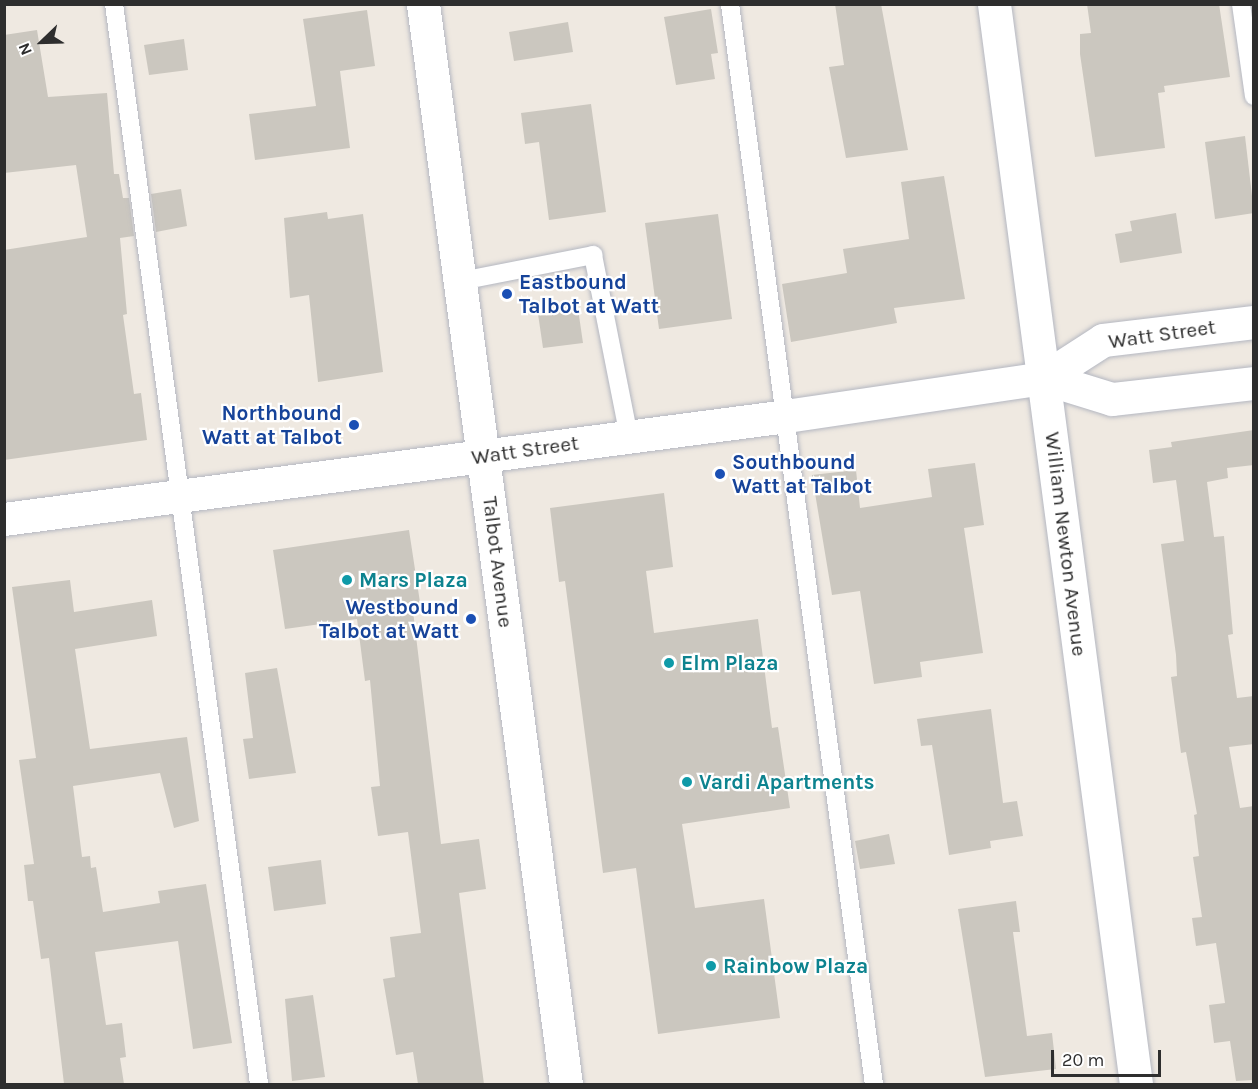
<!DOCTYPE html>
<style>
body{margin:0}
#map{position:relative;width:1258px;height:1089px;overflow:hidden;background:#efe9e1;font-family:Karla,sans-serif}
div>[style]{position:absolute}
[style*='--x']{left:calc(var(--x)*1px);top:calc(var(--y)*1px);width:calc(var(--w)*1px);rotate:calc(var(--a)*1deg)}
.building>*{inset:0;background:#cbc7bf}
.roads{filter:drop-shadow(0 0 2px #b4b7c1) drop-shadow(0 0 2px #b4b7c1)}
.lane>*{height:18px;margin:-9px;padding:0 9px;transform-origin:9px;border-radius:9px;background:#fff}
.street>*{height:33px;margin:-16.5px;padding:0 16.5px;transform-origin:16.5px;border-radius:16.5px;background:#fff}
.secondary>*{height:33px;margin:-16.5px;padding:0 16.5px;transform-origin:16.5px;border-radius:16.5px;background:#fff}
.dots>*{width:16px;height:16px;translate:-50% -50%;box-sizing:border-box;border:3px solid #fff;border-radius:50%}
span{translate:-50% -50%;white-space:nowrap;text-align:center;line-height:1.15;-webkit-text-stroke:4.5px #fff;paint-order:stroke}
.transit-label{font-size:21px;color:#164399;font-weight:700}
.left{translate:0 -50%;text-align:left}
.right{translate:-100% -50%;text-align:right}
.street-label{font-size:21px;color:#2e2e2e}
.culture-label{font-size:21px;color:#0d838f;font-weight:700}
.frame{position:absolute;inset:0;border:6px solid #2e2e2e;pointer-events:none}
.north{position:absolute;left:12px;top:12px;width:60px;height:60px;-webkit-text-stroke:4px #fff;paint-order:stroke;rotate:247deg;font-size:16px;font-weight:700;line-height:24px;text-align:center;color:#2e2e2e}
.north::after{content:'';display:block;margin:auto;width:21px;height:27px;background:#2e2e2e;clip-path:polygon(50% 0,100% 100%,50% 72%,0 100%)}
.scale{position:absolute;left:1051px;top:1050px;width:110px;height:27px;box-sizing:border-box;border:3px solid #2e2e2e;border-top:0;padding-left:8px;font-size:18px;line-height:21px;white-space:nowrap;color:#2e2e2e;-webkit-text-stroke:4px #fff;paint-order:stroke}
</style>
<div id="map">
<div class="building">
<div style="clip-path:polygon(835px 4px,881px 4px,908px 150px,846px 158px,829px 67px,844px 65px)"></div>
<div style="clip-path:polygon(1087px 4px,1219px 4px,1230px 77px,1164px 86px,1165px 92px,1158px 93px,1165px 148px,1095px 157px,1080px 54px,1080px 34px,1091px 33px)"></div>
<div style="clip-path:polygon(711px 9px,718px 53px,711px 54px,715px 79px,676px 85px,664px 17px)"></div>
<div style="clip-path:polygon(367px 10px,375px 66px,340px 71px,350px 148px,255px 160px,249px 114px,316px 106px,303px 19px)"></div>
<div style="clip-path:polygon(568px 22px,573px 52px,514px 61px,509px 32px)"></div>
<div style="clip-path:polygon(37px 30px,48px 97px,107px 93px,114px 174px,119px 174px,123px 198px,129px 198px,134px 236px,120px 238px,127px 314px,123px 315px,134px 394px,141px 393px,147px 440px,4px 460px,4px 250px,87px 237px,76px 165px,4px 173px,4px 35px)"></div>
<div style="clip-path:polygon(184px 39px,188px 70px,149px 75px,144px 45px)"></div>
<div style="clip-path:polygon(591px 104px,606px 212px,549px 220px,539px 142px,525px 144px,521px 113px)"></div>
<div style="clip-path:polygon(1245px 136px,1254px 213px,1215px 219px,1205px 142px)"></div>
<div style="clip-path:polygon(944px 176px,965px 299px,894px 308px,897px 323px,791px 342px,782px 284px,847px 273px,843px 249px,909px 239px,901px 182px)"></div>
<div style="clip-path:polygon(181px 189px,187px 226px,156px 232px,151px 194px)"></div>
<div style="clip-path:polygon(327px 212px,328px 219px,363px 214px,383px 372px,318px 382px,309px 295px,290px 298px,284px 218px)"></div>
<div style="clip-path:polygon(1176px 213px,1182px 253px,1120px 263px,1115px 234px,1132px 231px,1130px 221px)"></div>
<div style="clip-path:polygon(718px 214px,732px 319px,659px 329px,645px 223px)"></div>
<div style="clip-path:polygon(577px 302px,583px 343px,543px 348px,537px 307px)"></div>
<div style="clip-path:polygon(1254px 430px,1254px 465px,1227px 468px,1228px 478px,1207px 482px,1214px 537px,1224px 536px,1233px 634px,1228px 635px,1237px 698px,1254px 696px,1254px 744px,1229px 747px,1240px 808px,1254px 806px,1254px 1080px,1236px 1081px,1230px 1041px,1214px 1043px,1209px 1005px,1225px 1003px,1216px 943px,1196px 946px,1192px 918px,1202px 917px,1193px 857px,1199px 856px,1194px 815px,1197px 814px,1186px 752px,1181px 753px,1171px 677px,1177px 676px,1176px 655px,1161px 544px,1184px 541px,1176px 480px,1153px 483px,1149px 450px,1172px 447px,1171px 442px)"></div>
<div style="clip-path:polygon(975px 463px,984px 525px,964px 528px,983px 653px,920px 662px,922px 677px,874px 684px,860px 591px,832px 595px,812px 475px,856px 470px,860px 508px,932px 497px,928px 469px)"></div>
<div style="clip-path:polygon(664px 493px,673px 567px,646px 571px,654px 633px,758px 619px,772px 728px,778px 727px,790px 808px,682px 824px,695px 908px,764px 899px,780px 1018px,658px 1034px,636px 868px,603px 873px,565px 581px,559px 582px,550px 508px)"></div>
<div style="clip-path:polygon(409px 530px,421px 609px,413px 611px,441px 844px,479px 839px,486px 889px,459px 893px,484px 1084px,418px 1084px,413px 1052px,396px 1055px,383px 979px,395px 977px,390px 937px,421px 933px,408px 832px,378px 836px,371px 787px,380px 786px,370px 680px,365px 681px,357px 619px,285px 629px,273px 550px)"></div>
<div style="clip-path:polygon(70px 580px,74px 612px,152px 600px,157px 636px,75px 649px,90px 749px,187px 737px,199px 821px,174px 828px,160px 773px,73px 786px,82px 857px,90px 856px,91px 868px,96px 867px,103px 912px,160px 903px,158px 891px,206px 884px,232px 1043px,193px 1049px,178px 941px,95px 952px,106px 1025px,122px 1023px,126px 1057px,120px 1058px,124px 1084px,64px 1084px,49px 958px,41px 959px,33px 901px,28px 901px,24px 865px,34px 864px,19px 760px,36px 758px,12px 587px)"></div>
<div style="clip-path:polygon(277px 668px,296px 773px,249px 779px,243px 739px,253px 738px,245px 673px)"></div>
<div style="clip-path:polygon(991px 709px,1003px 803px,1017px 801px,1023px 836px,990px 841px,991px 848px,949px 855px,932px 745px,921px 746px,917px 719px)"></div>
<div style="clip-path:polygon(889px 834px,895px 864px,860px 869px,855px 841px)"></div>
<div style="clip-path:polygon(321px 860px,326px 904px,274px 911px,268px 867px)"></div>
<div style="clip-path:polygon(1016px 901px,1020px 932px,1013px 932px,1027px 1036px,1052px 1033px,1056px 1069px,985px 1077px,958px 909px)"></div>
<div style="clip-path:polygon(313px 995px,325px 1077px,292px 1081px,285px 999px)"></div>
</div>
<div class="roads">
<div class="lane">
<div style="--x:114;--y:4;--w:1090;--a:82.35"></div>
<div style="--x:730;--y:4;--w:1090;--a:82.41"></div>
<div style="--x:1241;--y:4;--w:93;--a:82"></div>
<div style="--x:461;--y:281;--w:135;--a:-11.1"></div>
<div style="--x:593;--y:255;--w:186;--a:78.8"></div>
</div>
<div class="street">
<div style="--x:994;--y:4;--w:1089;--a:82.51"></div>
</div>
<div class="secondary">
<div style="--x:423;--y:4;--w:1089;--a:82.46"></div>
<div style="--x:1044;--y:378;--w:71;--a:17.2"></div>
<div style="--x:1112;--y:399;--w:143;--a:-6.4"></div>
<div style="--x:4;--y:519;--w:789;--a:-7.5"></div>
<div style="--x:786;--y:416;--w:261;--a:-8.4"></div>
<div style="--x:1044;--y:378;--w:70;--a:-32.8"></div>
<div style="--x:1103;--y:340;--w:152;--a:-6.8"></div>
</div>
</div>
<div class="dots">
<div style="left:507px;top:294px;background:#1a4fb4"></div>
<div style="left:354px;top:425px;background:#1a4fb4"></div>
<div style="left:720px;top:474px;background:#1a4fb4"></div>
<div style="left:347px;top:580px;background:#0f9aa8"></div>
<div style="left:471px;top:619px;background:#1a4fb4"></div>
<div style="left:669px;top:663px;background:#0f9aa8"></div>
<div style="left:687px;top:782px;background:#0f9aa8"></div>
<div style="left:711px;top:966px;background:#0f9aa8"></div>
</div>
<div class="transit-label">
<span class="left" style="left:519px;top:294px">Eastbound<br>Talbot at Watt</span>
<span class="right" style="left:342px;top:425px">Northbound<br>Watt at Talbot</span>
<span class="left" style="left:732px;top:474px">Southbound<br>Watt at Talbot</span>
<span class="right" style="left:459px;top:619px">Westbound<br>Talbot at Watt</span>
</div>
<div class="street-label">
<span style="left:1162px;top:334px;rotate:-8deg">Watt Street</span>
<span style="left:525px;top:450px;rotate:-8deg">Watt Street</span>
<span style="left:1066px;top:544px;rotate:83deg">William Newton Avenue</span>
<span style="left:498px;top:562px;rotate:83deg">Talbot Avenue</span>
</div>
<div class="culture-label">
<span class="left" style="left:359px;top:580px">Mars Plaza</span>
<span class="left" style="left:681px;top:663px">Elm Plaza</span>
<span class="left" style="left:699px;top:782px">Vardi Apartments</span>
<span class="left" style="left:723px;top:966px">Rainbow Plaza</span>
</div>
<div class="frame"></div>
<div class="north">N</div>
<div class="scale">20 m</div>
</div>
